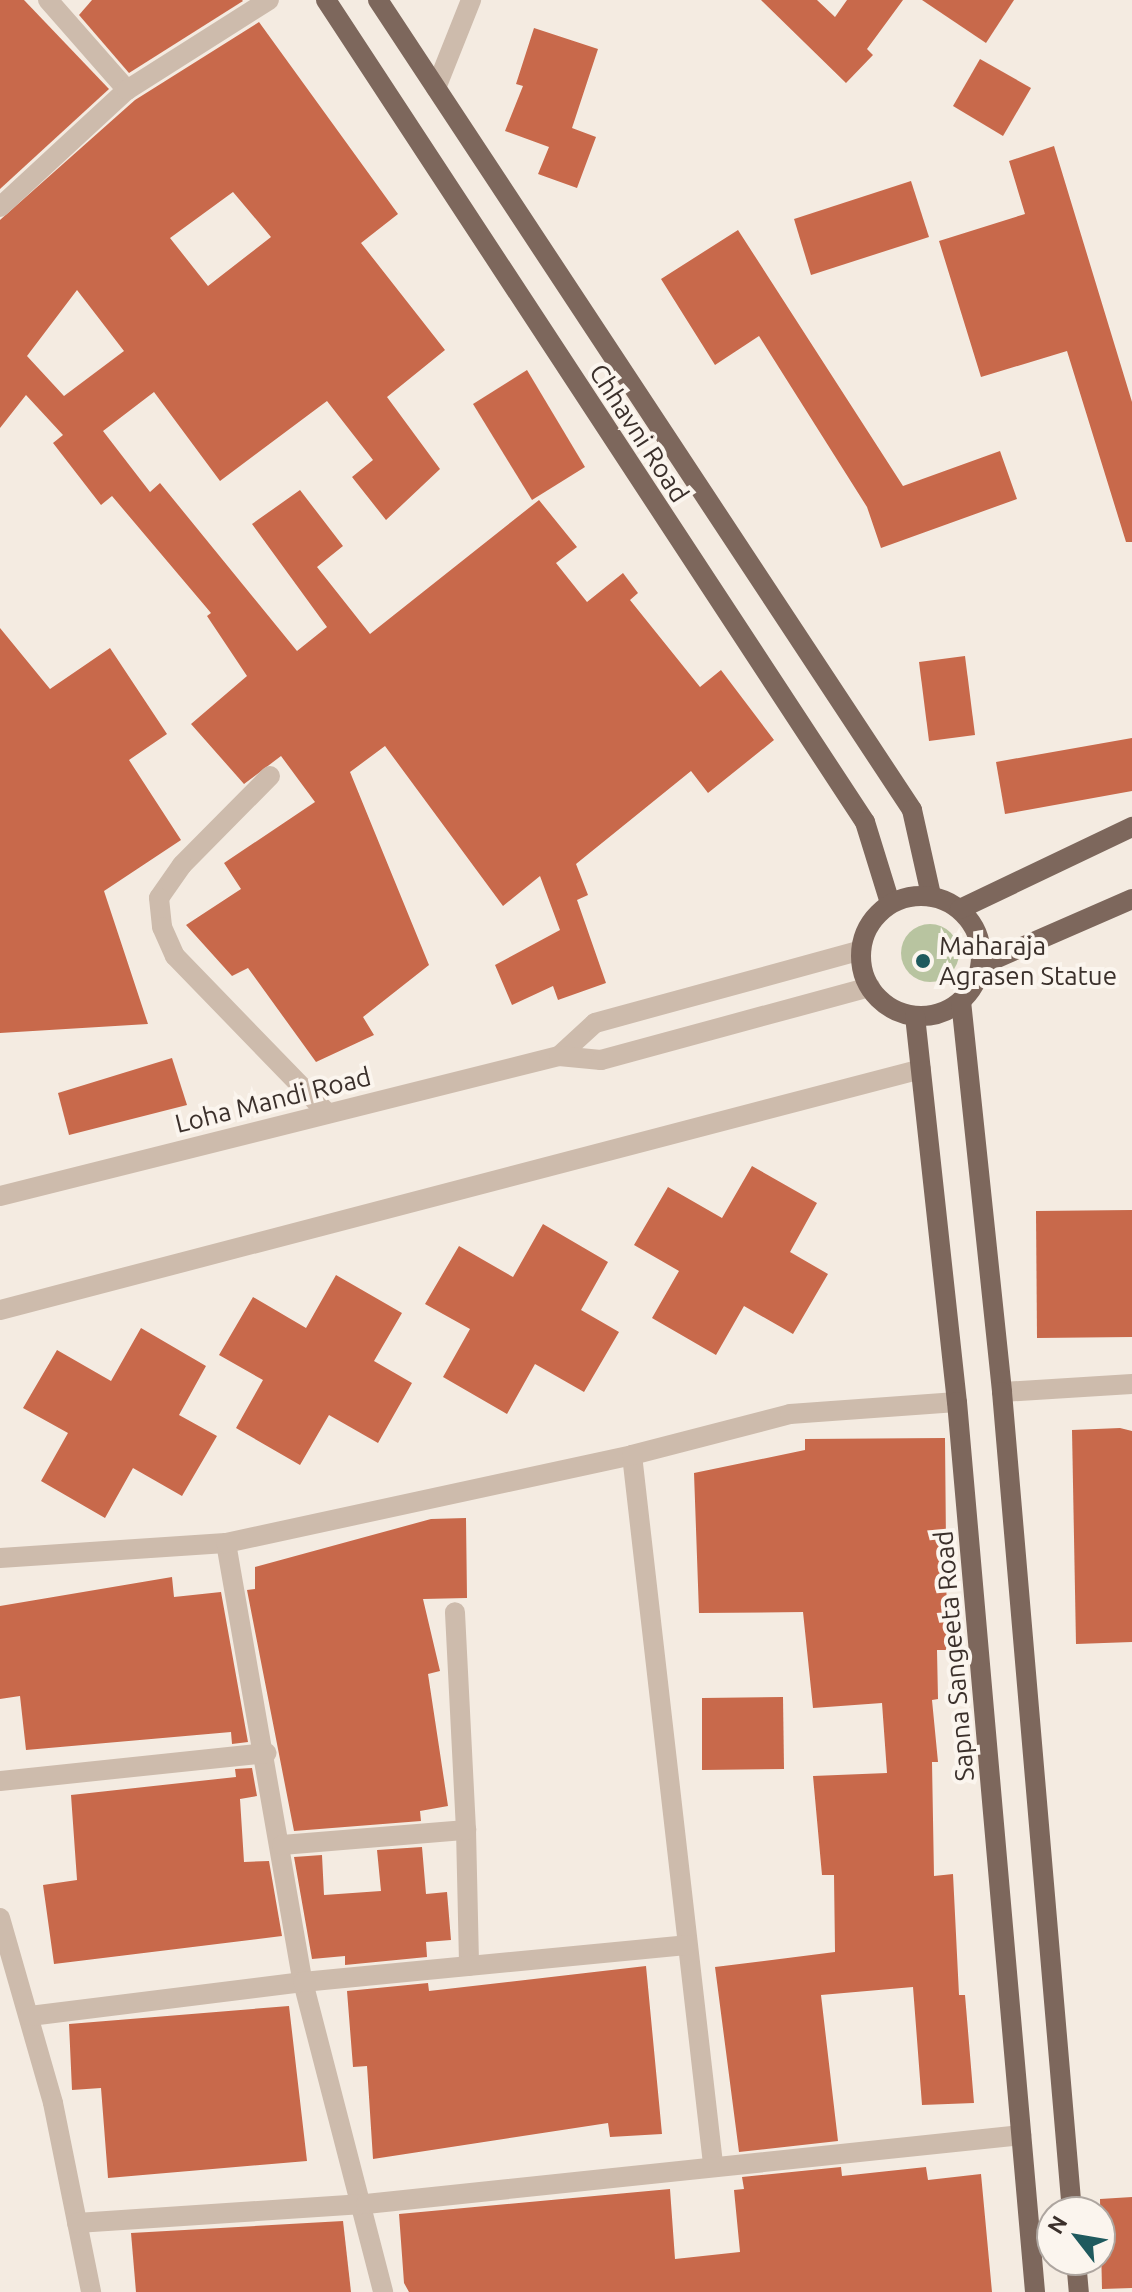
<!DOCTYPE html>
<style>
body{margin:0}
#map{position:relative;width:1132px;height:2292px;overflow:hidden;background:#f4ebe1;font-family:Ubuntu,sans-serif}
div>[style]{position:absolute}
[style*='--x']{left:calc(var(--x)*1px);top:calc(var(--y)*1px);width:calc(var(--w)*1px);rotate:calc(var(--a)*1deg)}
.green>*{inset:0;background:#b8c4a0}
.round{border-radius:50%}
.building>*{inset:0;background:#c8694b}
.minor>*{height:20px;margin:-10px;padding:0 10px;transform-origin:10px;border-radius:10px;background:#cdbbac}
.major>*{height:20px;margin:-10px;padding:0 10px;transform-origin:10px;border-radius:10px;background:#7d675c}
.major>.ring{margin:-10px;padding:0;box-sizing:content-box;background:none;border:20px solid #7d675c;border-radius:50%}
.dots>*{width:22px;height:22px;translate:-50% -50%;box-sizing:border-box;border:4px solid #fbf5ee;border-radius:50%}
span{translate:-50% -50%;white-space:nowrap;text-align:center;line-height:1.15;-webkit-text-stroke:8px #fbf5ee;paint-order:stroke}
.street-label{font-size:26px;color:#3b302b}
.poi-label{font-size:26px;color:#3b302b}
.left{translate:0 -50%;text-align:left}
.north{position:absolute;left:1036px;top:2196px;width:80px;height:80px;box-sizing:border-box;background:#fbf5ee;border:2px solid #aea6a0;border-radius:50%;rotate:301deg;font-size:22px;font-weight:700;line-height:32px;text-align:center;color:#3b302b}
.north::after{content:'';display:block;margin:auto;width:28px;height:36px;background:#1f5a5e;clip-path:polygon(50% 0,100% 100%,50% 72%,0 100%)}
</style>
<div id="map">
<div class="green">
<div class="round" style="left:901px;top:924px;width:58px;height:58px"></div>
</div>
<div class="building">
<div style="clip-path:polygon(0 0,24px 0,109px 89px,0 189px)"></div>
<div style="clip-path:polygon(92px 0,242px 0,243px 1px,129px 73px,79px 15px)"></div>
<div style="clip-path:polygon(761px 0,817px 0,835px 17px,847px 0,903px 0,867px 49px,873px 55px,846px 83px)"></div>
<div style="clip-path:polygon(922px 0,1014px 0,986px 43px)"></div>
<div style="clip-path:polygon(evenodd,259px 22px,398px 214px,361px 243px,445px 350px,387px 397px,440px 469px,386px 520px,352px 477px,373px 460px,327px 401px,220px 481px,154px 392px,103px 431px,150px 492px,160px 483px,297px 651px,327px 627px,252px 524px,300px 490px,343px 546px,317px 567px,370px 634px,539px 500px,577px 547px,556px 563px,587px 602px,623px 573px,638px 593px,630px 600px,700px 687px,721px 670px,774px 740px,708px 793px,691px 771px,576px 864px,588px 895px,577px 900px,606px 983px,558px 1000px,553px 986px,512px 1005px,495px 965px,560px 930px,540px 876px,503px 906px,385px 746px,350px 772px,429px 965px,363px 1017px,374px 1035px,316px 1062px,248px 968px,232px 976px,186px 925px,241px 889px,224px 863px,315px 802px,281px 756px,244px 784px,191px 724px,247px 676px,207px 616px,211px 613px,112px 496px,101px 505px,53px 443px,63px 435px,26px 395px,0 428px,0 220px,135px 100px,259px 22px,233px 192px,271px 237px,208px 286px,170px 238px,233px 192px,259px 22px,77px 290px,124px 351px,64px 396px,27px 356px,77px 290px)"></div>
<div style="clip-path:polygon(534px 28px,598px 49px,572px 128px,596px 137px,577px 188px,538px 174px,549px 147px,505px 131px,523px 86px,516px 84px)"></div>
<div style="clip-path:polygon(980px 59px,1031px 88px,1003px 136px,953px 106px)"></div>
<div style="clip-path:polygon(1054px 146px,1132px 402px,1132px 542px,1126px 542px,1067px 351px,981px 377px,939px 241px,1025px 214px,1009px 161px)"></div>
<div style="clip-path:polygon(911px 181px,929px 237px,811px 275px,794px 219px)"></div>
<div style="clip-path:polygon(738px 230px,903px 486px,1000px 451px,1017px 499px,881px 548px,867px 507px,759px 336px,715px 365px,661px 279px)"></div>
<div style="clip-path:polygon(527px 370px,585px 467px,532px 500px,473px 404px)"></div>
<div style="clip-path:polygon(0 628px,50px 689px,110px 648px,167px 734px,129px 760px,181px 840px,104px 891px,148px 1024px,0 1033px)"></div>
<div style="clip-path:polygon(965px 656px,975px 735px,929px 741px,919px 662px)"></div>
<div style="clip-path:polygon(1132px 738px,1132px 791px,1005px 814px,996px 762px)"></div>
<div style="clip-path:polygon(172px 1058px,187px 1105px,69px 1135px,58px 1093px)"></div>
<div style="clip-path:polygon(752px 1166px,817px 1203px,790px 1252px,828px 1274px,793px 1334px,744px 1306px,716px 1355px,652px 1318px,679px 1271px,634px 1245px,668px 1187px,722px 1218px)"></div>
<div style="clip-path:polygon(1132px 1210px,1132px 1337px,1037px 1338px,1036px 1211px)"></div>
<div style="clip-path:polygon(543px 1224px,608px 1262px,581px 1310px,619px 1332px,584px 1392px,535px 1364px,507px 1414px,443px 1377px,470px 1329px,425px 1304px,459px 1246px,513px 1277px)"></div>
<div style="clip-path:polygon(336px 1275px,402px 1313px,374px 1361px,412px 1383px,378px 1443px,329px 1415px,300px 1465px,236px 1428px,263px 1380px,219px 1355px,253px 1297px,306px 1328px)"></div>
<div style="clip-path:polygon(141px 1328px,206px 1366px,179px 1415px,217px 1436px,182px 1496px,133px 1468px,105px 1518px,41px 1481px,68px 1433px,23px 1408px,57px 1350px,111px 1381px)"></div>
<div style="clip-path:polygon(1120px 1428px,1132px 1431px,1132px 1642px,1076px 1644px,1072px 1430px)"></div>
<div style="clip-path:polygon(945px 1438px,947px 1650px,937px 1650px,938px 1699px,932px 1700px,938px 1762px,932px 1762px,934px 1876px,953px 1874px,959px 1995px,965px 1995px,974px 2103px,922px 2105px,913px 1987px,821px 1995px,838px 2141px,739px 2152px,715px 1967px,835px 1952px,834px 1875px,822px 1875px,813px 1776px,887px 1773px,882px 1703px,813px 1708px,803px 1612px,699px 1613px,694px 1473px,805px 1450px,805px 1439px)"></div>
<div style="clip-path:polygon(466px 1518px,467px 1598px,423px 1599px,440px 1671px,428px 1674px,448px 1806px,420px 1811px,421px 1821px,294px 1831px,247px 1590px,255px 1589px,255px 1567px,431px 1519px)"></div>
<div style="clip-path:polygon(172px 1577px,174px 1597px,221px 1592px,248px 1742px,232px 1744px,231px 1732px,26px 1750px,20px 1696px,0 1699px,0 1606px)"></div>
<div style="clip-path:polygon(783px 1697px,784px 1769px,702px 1770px,702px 1698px)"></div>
<div style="clip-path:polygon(252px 1768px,257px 1796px,240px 1799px,244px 1862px,269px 1861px,282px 1936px,54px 1964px,43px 1885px,77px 1880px,71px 1795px,236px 1777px,235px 1769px)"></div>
<div style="clip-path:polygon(422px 1847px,426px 1894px,447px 1892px,451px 1940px,426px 1942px,427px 1957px,345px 1965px,345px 1956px,312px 1959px,294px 1857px,322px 1855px,324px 1895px,381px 1891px,377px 1850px)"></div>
<div style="clip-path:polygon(646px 1966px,662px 2134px,610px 2137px,608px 2123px,373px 2159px,367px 2066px,353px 2067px,347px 1991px,428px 1983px,429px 1991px)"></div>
<div style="clip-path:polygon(289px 2006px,307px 2161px,108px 2178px,101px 2088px,72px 2090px,69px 2024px)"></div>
<div style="clip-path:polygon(841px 2167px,842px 2176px,926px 2167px,928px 2180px,981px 2174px,992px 2292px,409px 2292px,404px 2283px,399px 2214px,670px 2189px,675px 2259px,740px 2252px,734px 2190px,744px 2189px,742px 2177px)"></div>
<div style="clip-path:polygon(1132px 2197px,1132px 2288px,1102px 2289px,1100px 2199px)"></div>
<div style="clip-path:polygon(343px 2221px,351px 2292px,136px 2292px,131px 2233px)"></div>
</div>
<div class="minor">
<div style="--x:48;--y:0;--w:120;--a:48.7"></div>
<div style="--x:436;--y:88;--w:95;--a:-68.3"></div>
<div style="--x:0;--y:207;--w:173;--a:-42.7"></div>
<div style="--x:127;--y:90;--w:168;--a:-32.4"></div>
<div style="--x:270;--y:776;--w:125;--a:134.7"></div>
<div style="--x:182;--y:865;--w:40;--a:124.9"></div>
<div style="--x:159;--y:898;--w:29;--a:84"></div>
<div style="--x:162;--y:927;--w:32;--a:66"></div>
<div style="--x:175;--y:956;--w:217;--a:45.9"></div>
<div style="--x:559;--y:1056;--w:49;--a:-42.5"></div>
<div style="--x:595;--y:1023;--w:276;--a:-15.3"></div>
<div style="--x:0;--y:1196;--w:576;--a:-14.06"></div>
<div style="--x:559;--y:1056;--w:42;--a:5.4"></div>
<div style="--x:601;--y:1060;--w:279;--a:-15.2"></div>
<div style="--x:0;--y:1310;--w:952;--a:-14.66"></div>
<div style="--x:1002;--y:1392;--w:130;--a:-3.5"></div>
<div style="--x:632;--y:1455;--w:714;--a:83.48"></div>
<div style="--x:226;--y:1543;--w:446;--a:80.1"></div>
<div style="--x:303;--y:1982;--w:320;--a:75.5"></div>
<div style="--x:0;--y:1558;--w:226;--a:-3.8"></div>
<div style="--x:226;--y:1543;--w:415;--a:-12.2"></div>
<div style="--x:632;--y:1455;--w:163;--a:-14.5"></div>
<div style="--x:790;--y:1414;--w:167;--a:-4.1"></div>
<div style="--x:0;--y:1781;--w:268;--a:-6"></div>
<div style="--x:466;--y:1830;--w:136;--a:88.7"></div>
<div style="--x:282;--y:1845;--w:185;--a:-4.7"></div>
<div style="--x:466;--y:1830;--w:218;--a:-92.9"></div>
<div style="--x:0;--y:1918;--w:192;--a:74"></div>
<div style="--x:53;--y:2103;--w:193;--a:78.6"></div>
<div style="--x:30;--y:2016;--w:275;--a:-7.1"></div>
<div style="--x:303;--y:1982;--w:385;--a:-5.5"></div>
<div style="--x:77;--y:2223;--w:290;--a:-3.8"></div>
<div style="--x:366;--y:2204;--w:659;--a:-6.01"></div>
</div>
<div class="major">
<div style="--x:326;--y:0;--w:983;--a:56.75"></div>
<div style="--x:865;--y:822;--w:85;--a:72.8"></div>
<div style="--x:378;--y:0;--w:970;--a:56.6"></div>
<div style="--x:912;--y:810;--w:87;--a:77.4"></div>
<div class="ring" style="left:861px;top:896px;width:100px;height:100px"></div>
<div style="--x:960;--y:909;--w:191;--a:-25.5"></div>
<div style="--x:981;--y:965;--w:165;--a:-23.6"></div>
<div style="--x:961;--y:1001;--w:393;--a:84"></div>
<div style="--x:1002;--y:1392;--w:823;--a:85.12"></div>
<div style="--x:915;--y:1016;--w:388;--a:83.8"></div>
<div style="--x:957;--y:1402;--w:893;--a:84.99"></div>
<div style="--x:1076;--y:2260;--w:32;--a:85"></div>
</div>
<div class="dots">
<div style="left:923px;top:961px;background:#1f5a5e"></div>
</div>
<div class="street-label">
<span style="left:639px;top:433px;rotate:57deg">Chhavni Road</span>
<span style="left:273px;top:1100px;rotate:-14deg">Loha Mandi Road</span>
<span style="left:954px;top:1656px;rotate:-95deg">Sapna Sangeeta Road</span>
</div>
<div class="poi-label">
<span class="left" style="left:939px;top:961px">Maharaja<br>Agrasen Statue</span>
</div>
<div class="north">N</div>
</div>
